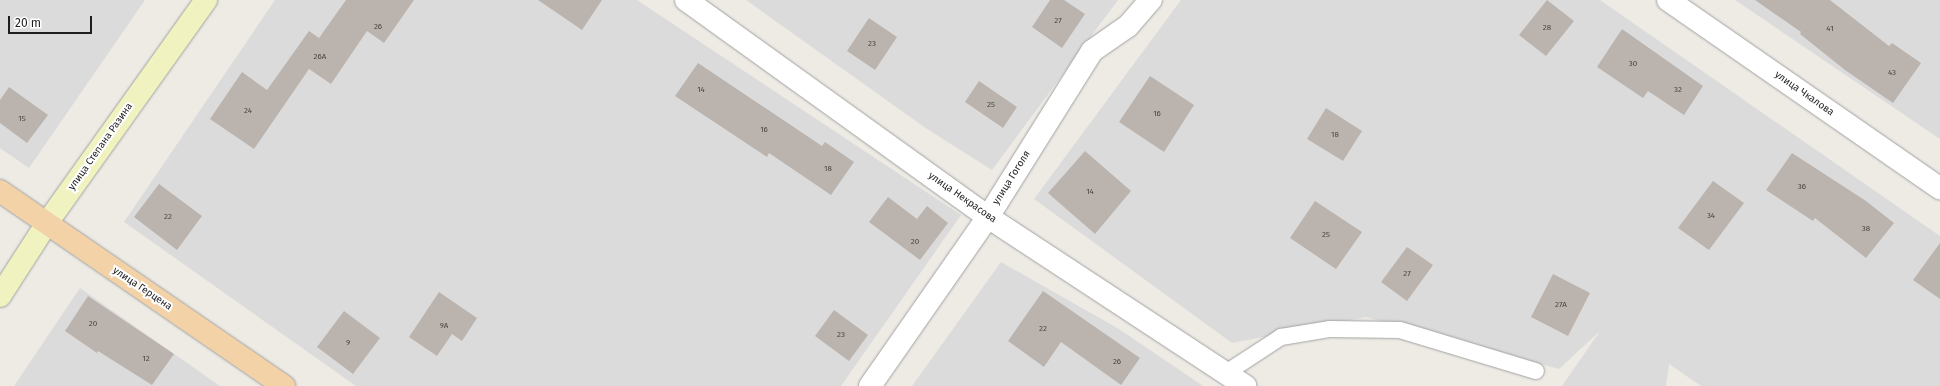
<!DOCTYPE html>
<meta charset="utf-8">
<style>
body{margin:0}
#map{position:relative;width:1940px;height:386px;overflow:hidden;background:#eeebe5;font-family:"Fira Sans",sans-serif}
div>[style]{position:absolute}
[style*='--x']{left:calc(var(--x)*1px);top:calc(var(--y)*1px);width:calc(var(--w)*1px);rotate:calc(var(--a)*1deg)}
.residential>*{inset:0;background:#dcdbdb}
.building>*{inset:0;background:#bbb4ae}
.roads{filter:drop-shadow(0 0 1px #a2a2a2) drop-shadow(0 0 1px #a2a2a2)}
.lane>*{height:16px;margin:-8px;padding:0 8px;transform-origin:8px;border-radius:8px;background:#fff}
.street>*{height:22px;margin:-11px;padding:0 11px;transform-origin:11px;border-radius:11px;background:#fff}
.secondary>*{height:22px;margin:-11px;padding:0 11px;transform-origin:11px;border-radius:11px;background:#f0f3bf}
.primary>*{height:22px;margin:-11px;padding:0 11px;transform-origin:11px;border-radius:11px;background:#f2d2a6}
span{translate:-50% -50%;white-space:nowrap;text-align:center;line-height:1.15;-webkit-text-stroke:4px #fff;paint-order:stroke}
.number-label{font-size:8px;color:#454442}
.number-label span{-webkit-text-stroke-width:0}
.street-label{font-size:10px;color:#1e1e1e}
.scale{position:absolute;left:8px;top:16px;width:84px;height:18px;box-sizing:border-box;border:2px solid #1e1e1e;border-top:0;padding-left:5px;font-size:12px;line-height:14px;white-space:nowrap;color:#1e1e1e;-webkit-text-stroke:3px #fff;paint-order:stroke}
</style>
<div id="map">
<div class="residential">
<div style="clip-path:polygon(0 0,145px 0,29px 168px,0 148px)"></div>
<div style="clip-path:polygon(275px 0,637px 0,961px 215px,841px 386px,356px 386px,124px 222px)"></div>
<div style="clip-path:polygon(746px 0,1118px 0,992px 170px,927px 129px)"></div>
<div style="clip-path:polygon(1181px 0,1600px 0,1940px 236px,1940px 386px,1701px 386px,1669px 364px,1666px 386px,1562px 386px,1600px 331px,1559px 369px,1366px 317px,1232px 343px,1034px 199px)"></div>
<div style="clip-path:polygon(1735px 0,1940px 0,1940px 139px)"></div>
<div style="clip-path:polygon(1001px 262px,1119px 329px,1203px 386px,912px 386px)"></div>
<div style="clip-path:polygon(80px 288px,220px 386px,14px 386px)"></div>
</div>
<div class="building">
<div style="clip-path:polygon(346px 0,414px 0,384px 43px,367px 31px,331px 84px,309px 69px,254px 149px,210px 119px,242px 72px,267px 90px,309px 31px,319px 38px)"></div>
<div style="clip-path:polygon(538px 0,602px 0,582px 30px)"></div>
<div style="clip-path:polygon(1050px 0,1064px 0,1085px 14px,1062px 48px,1032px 27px)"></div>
<div style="clip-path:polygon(1547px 0,1574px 21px,1546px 56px,1519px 35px)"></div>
<div style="clip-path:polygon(1755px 0,1830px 0,1889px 46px,1892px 43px,1921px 63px,1893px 103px,1845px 70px,1800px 34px,1801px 32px)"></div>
<div style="clip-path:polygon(869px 18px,897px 37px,875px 70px,847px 51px)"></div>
<div style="clip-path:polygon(1622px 29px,1703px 86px,1684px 115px,1648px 91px,1643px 98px,1597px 67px)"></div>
<div style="clip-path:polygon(698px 63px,822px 146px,825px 142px,854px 162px,831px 195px,769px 153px,767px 157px,675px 96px)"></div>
<div style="clip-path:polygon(1150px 76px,1194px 105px,1164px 152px,1119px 122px)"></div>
<div style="clip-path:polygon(979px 81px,1017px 107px,1003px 128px,965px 102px)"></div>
<div style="clip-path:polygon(9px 87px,48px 115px,27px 143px,0 123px,0 100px)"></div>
<div style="clip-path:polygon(1326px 108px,1362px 131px,1343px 161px,1307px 139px)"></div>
<div style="clip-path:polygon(1085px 151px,1131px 191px,1095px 234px,1048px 193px)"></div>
<div style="clip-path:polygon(1792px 153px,1866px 201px,1894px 223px,1866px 258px,1815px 218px,1813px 221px,1766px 190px)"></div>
<div style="clip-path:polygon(1713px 181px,1744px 203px,1709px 250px,1678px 228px)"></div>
<div style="clip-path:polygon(159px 184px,202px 216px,177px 250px,134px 217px)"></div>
<div style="clip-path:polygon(888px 197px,917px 219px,927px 206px,948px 223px,920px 260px,869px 222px)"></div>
<div style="clip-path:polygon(1315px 201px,1362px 232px,1336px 269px,1290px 238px)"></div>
<div style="clip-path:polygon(1940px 243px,1940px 299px,1913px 280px)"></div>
<div style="clip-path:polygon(1407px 247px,1433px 265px,1407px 301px,1381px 282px)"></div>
<div style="clip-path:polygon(1553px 274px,1590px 293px,1568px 336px,1531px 317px)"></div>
<div style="clip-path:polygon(1043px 291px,1140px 358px,1121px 385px,1061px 342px,1044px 367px,1008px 341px)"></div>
<div style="clip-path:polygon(439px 292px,477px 318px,462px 341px,452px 334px,437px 356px,409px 337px)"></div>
<div style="clip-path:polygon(88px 296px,174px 354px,152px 385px,98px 351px,97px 353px,65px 331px)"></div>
<div style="clip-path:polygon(834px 310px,868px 335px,849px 361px,815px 336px)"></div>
<div style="clip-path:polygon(344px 311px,380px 338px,353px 374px,317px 347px)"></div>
</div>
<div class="roads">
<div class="lane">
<div style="--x:1226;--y:373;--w:66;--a:-33.2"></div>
<div style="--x:1281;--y:337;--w:50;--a:-9.3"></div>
<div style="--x:1330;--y:329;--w:70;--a:0.8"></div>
<div style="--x:1400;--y:330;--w:142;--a:16.8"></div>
</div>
<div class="street">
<div style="--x:686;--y:0;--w:372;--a:35.7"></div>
<div style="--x:988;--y:217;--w:308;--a:33.3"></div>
<div style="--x:1668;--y:0;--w:331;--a:34.7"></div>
<div style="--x:870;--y:386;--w:206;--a:-55.1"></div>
<div style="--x:988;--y:217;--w:196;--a:-57.9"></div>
<div style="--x:1092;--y:51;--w:44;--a:-34.8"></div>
<div style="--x:1128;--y:26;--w:35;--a:-49"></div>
</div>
<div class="secondary">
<div style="--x:0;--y:296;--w:87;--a:-57.2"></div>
<div style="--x:47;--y:223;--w:274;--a:-54.5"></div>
</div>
<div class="primary">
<div style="--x:0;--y:191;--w:345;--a:34.5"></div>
</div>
</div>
<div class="number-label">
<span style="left:1058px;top:21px">27</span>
<span style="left:378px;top:27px">26</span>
<span style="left:1547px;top:28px">28</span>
<span style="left:1830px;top:29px">41</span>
<span style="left:872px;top:44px">23</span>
<span style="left:320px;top:57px">26А</span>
<span style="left:1633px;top:64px">30</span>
<span style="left:1892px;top:73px">43</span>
<span style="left:701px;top:90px">14</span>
<span style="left:1678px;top:90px">32</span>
<span style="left:991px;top:105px">25</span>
<span style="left:248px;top:111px">24</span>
<span style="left:1157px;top:114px">16</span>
<span style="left:22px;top:119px">15</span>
<span style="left:764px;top:130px">16</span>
<span style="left:1335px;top:135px">18</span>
<span style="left:828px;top:169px">18</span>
<span style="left:1802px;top:187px">36</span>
<span style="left:1090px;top:192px">14</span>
<span style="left:1711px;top:216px">34</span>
<span style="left:168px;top:217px">22</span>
<span style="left:1866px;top:229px">38</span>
<span style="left:1326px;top:235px">25</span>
<span style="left:915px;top:242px">20</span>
<span style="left:1407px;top:274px">27</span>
<span style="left:1561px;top:305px">27А</span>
<span style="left:93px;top:324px">20</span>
<span style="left:444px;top:326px">9А</span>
<span style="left:1043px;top:329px">22</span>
<span style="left:841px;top:335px">23</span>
<span style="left:348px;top:343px">9</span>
<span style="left:146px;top:359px">12</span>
<span style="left:1117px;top:362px">26</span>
</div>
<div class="street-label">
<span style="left:1804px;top:94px;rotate:35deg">улица Чкалова</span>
<span style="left:101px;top:147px;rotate:-55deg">улица Степана Разина</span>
<span style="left:1012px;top:178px;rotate:-58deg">улица Гоголя</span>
<span style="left:962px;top:198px;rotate:35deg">улица Некрасова</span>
<span style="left:142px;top:289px;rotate:34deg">улица Герцена</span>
</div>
<div class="scale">20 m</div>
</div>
